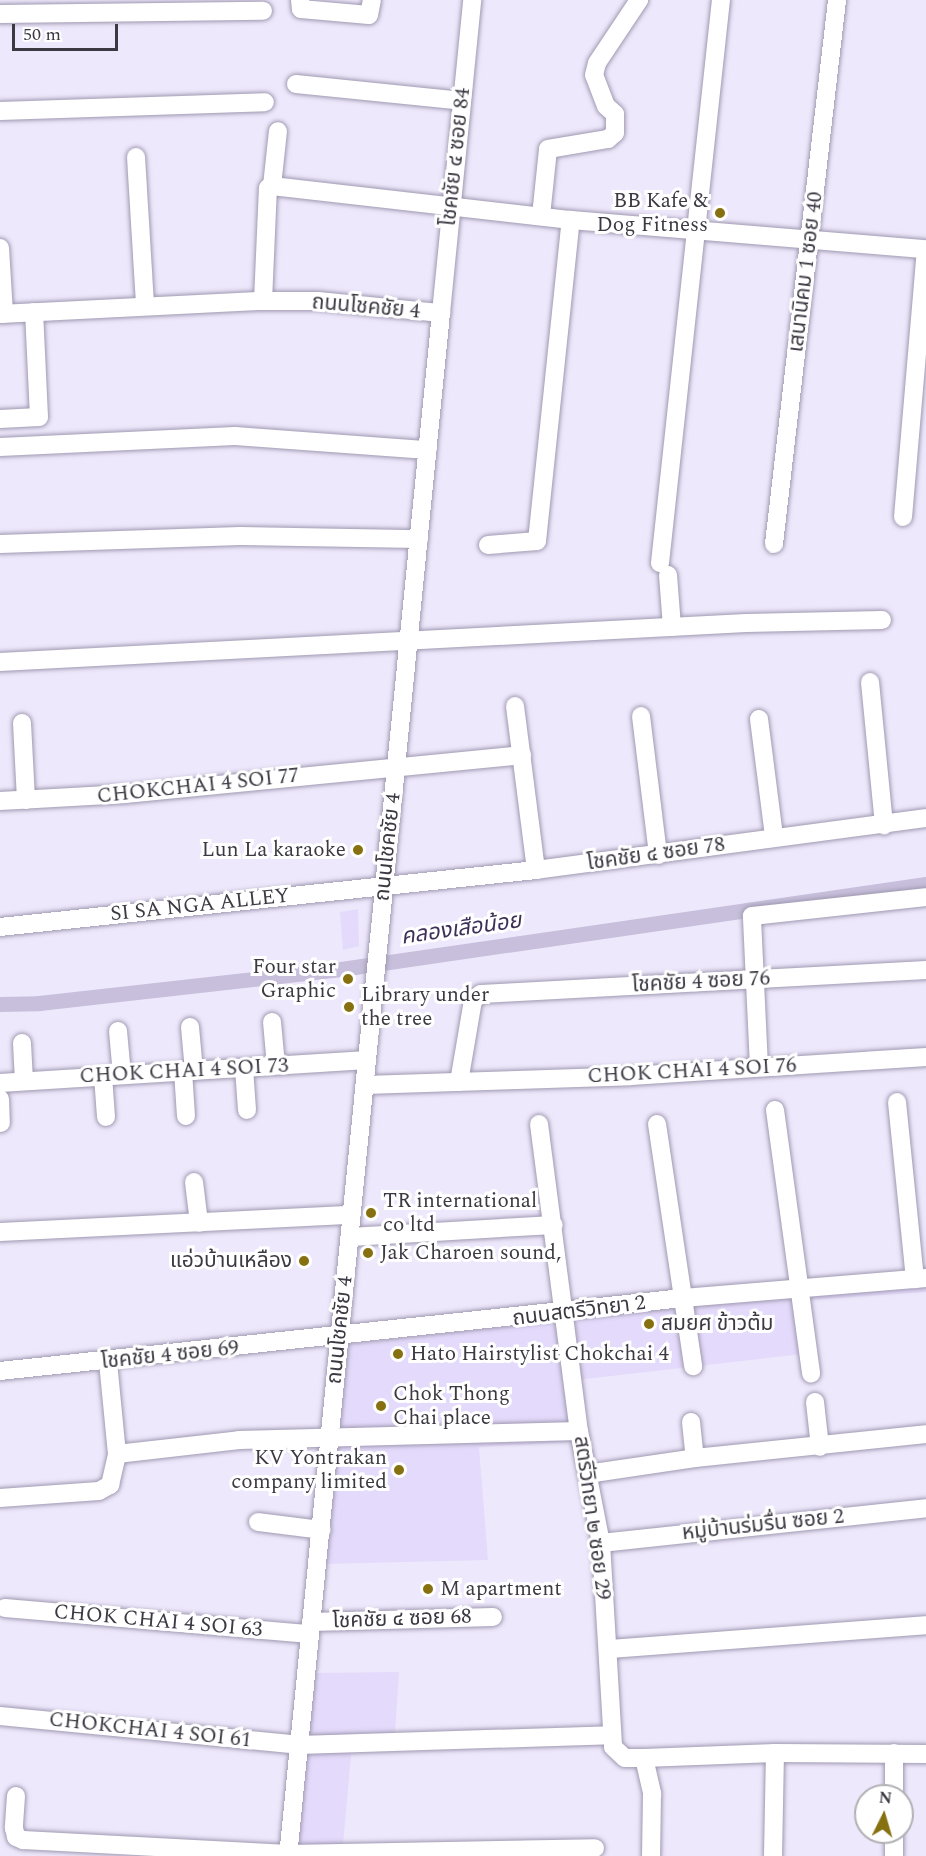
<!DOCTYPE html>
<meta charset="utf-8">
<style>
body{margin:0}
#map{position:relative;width:926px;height:1856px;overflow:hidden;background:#eee8fc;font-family:Spectral,"Noto Sans Thai",serif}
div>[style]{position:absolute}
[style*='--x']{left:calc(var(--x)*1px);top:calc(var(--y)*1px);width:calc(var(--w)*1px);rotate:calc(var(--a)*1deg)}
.built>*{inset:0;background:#e4dafb}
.canal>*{height:15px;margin:-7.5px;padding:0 7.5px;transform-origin:7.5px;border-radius:7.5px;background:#c7bfdb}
.roads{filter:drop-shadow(0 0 2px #a099b1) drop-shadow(0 0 2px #a099b1)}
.minor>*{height:18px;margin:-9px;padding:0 9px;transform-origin:9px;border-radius:9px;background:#fff}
.dots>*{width:16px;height:16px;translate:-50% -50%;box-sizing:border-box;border:3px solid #fff;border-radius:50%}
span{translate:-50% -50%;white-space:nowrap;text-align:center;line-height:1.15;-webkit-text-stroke:6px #fff;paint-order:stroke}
.street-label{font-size:21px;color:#3c3943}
.poi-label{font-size:21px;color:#3c3943}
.right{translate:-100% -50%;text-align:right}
.left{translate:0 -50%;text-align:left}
.water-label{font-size:22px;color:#3d2f57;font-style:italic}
.north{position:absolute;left:854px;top:1784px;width:60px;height:60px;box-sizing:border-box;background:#fff;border:2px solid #b1b0b4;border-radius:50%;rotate:5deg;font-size:16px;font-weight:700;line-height:24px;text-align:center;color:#3c3943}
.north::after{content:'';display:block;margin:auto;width:21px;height:27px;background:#867010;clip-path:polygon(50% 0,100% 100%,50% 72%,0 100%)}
.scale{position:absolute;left:12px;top:24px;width:106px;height:27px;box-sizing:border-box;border:3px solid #3c3943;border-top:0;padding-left:8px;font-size:18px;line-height:21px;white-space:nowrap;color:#3c3943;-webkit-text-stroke:4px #fff;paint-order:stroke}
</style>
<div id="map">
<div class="built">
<div style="clip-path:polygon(358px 909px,359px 946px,343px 950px,340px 912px)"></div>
<div style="clip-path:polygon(926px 1286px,926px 1292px,795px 1301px,802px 1354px,568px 1381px,572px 1442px,479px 1447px,488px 1560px,324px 1564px,349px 1344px,787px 1296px)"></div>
<div style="clip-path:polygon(399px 1672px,395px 1733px,353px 1733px,342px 1856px,295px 1856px,312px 1673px)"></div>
</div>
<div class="canal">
<div style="--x:0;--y:1004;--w:39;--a:-1"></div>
<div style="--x:39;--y:1003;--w:304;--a:-6.4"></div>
<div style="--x:341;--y:969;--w:591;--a:-8.27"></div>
</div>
<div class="roads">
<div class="minor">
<div style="--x:300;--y:0;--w:9;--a:84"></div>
<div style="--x:301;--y:9;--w:68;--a:5"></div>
<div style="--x:369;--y:15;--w:15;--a:-79"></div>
<div style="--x:0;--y:14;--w:263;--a:-0.7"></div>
<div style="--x:296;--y:84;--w:167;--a:5.8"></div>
<div style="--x:0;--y:111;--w:265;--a:-1.9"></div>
<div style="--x:136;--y:157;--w:149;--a:86.5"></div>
<div style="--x:272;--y:186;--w:55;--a:-83.8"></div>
<div style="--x:541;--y:216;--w:67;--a:-84"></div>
<div style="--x:548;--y:149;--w:61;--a:-9.5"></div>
<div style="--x:608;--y:139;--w:9;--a:-41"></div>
<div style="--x:615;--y:133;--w:19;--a:-90"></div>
<div style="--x:615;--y:114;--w:12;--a:-138"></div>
<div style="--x:606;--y:106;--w:33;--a:-111"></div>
<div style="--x:594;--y:75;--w:12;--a:-76"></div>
<div style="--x:597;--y:63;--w:76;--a:-56.3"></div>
<div style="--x:0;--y:248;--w:66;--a:86.5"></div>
<div style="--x:263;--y:301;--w:113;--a:-87.5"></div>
<div style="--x:268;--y:188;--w:4;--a:-27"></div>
<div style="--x:272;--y:186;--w:301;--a:6.5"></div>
<div style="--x:571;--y:220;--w:356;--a:4.7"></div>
<div style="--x:441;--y:313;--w:315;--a:-84.3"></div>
<div style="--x:0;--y:314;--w:258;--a:-2.9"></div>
<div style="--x:258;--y:301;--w:60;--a:0"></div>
<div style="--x:318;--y:301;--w:124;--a:5.6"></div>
<div style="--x:441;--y:313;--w:1551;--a:95.66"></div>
<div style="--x:0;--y:419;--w:39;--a:-3"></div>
<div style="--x:39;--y:417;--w:105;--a:-92.7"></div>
<div style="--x:0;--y:447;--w:235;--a:-2.7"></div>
<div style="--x:235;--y:436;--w:193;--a:4.2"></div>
<div style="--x:903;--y:517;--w:267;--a:-85.1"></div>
<div style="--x:0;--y:544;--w:240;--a:-1.9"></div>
<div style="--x:240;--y:536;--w:179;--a:1"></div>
<div style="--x:774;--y:544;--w:548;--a:-83.39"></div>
<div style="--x:488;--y:545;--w:49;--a:-4.7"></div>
<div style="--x:537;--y:541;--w:323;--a:-84"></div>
<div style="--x:660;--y:563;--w:566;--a:-83.82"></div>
<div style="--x:668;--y:575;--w:52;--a:85.6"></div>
<div style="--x:0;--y:662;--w:747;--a:-2.99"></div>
<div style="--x:746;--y:623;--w:136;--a:-1.3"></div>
<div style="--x:870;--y:682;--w:144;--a:84.4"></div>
<div style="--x:515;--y:706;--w:165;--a:82.7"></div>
<div style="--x:641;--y:716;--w:140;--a:83"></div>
<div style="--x:759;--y:719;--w:118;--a:82.7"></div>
<div style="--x:22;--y:723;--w:77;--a:87"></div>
<div style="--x:0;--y:801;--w:126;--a:-3.2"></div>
<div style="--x:126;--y:794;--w:398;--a:-5.6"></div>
<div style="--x:0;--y:927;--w:539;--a:-6.07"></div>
<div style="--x:536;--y:870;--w:393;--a:-7.6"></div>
<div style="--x:272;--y:1022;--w:43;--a:84.7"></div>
<div style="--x:190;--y:1027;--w:44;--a:84.8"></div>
<div style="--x:118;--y:1031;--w:44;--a:84.8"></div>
<div style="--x:22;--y:1043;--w:38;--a:87"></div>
<div style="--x:759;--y:1067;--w:151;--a:-92.7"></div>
<div style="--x:752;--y:916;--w:175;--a:-6.2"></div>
<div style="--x:244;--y:1068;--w:42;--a:85.9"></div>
<div style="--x:183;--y:1071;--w:45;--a:86.2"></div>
<div style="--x:103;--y:1076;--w:41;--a:85.8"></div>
<div style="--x:459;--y:1082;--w:83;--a:-80.3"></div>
<div style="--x:473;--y:1000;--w:10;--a:-37"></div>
<div style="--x:481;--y:994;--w:446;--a:-3.1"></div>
<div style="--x:0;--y:1083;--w:368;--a:-3.6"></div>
<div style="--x:365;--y:1085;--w:266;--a:-1.9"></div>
<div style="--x:631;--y:1076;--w:296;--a:-3.7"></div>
<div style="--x:0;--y:1099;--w:24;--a:88"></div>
<div style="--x:897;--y:1102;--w:178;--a:84.2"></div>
<div style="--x:775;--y:1110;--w:266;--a:82.2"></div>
<div style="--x:539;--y:1124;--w:310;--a:82.6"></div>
<div style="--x:579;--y:1431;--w:114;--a:78.9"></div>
<div style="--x:601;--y:1543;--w:204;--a:86.6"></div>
<div style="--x:613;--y:1747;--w:16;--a:43"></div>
<div style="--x:625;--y:1758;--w:19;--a:0"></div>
<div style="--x:644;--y:1758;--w:131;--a:-2.2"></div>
<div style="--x:775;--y:1753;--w:151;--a:0.4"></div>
<div style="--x:657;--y:1124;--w:245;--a:81.5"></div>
<div style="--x:194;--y:1182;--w:41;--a:83"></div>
<div style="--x:0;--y:1232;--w:352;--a:-2.8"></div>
<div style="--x:350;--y:1237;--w:204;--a:-3.4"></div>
<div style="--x:0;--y:1371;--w:687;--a:-6.1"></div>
<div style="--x:683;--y:1298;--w:244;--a:-4.7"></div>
<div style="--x:815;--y:1402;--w:45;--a:83.7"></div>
<div style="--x:691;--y:1422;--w:36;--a:84"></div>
<div style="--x:117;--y:1454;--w:123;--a:-6.5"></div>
<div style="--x:239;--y:1440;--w:340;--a:-1.5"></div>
<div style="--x:587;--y:1474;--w:109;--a:-8.4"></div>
<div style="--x:695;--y:1458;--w:232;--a:-5.9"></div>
<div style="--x:0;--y:1498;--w:99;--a:-4"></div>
<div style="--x:99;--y:1491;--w:13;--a:-29"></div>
<div style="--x:110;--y:1485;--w:32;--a:-77"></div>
<div style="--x:117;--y:1454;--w:92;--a:-95.6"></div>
<div style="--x:258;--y:1522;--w:64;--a:7.2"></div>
<div style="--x:601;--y:1543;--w:327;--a:-6.1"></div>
<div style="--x:5;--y:1608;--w:306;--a:4.9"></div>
<div style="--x:311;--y:1622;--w:182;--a:-1.6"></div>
<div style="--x:609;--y:1649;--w:318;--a:-4.3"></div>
<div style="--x:0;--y:1716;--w:300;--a:5.5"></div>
<div style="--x:299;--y:1745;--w:312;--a:-1.8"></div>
<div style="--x:894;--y:1753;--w:43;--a:90"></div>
<div style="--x:644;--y:1758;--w:37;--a:77"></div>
<div style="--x:652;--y:1794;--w:62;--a:90.9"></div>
<div style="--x:16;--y:1796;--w:32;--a:94"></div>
<div style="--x:14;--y:1828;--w:9;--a:77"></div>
<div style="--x:16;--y:1837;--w:8;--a:23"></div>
<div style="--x:23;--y:1840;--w:266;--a:3"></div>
<div style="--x:289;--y:1854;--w:306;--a:-1.1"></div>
<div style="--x:894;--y:1832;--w:24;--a:90"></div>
<div style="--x:773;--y:1856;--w:103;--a:-88.9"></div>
</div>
</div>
<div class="dots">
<div style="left:720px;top:213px;background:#867010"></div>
<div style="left:358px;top:850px;background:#867010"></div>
<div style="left:348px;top:979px;background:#867010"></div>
<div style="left:349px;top:1007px;background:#867010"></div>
<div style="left:371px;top:1213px;background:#867010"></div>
<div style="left:368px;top:1253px;background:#867010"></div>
<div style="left:304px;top:1261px;background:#867010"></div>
<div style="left:649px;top:1324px;background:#867010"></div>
<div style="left:398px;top:1354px;background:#867010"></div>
<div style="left:381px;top:1406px;background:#867010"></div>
<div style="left:399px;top:1470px;background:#867010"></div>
<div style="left:428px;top:1589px;background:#867010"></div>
</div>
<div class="street-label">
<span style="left:456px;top:157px;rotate:-84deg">โชคชัย ๔ ซอย 84</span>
<span style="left:806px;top:272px;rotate:-83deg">เสนานิคม 1 ซอย 40</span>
<span style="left:366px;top:307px;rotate:5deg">ถนนโชคชัย 4</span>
<span style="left:198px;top:786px;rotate:-6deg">CHOKCHAI 4 SOI 77</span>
<span style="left:388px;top:847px;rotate:-84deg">ถนนโชคชัย 4</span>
<span style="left:656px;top:854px;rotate:-8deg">โชคชัย ๔ ซอย 78</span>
<span style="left:200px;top:905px;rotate:-6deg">SI SA NGA ALLEY</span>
<span style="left:701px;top:982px;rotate:-3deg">โชคชัย 4 ซอย 76</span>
<span style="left:184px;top:1071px;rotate:-3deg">CHOK CHAI 4 SOI 73</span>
<span style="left:692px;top:1071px;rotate:-3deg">CHOK CHAI 4 SOI 76</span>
<span style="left:579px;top:1311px;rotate:-7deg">ถนนสตรีวิทยา 2</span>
<span style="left:340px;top:1330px;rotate:-84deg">ถนนโชคชัย 4</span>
<span style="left:170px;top:1355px;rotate:-6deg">โชคชัย 4 ซอย 69</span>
<span style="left:592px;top:1518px;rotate:82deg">สตรีวิทยา ๒ ซอย 29</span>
<span style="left:763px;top:1525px;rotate:-6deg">หมู่บ้านร่มรื่น ซอย 2</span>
<span style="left:402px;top:1619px;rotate:-2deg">โชคชัย ๔ ซอย 68</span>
<span style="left:158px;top:1621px;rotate:5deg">CHOK CHAI 4 SOI 63</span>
<span style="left:150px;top:1730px;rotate:6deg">CHOKCHAI 4 SOI 61</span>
</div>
<div class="poi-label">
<span class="right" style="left:708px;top:213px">BB Kafe &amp;<br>Dog Fitness</span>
<span class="right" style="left:346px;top:850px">Lun La karaoke</span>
<span class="right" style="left:336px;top:979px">Four star<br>Graphic</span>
<span class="left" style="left:361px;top:1007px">Library under<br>the tree</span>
<span class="left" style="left:383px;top:1213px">TR international<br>co ltd</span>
<span class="left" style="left:380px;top:1253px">Jak Charoen sound,</span>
<span class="right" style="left:292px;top:1261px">แอ่วบ้านเหลือง</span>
<span class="left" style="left:661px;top:1324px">สมยศ ข้าวต้ม</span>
<span class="left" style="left:410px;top:1354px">Hato Hairstylist Chokchai 4</span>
<span class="left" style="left:393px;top:1406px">Chok Thong<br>Chai place</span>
<span class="right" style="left:387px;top:1470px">KV Yontrakan<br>company limited</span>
<span class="left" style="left:440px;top:1589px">M apartment</span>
</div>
<div class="water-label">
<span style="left:461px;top:929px;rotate:-8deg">คลองเสือน้อย</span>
</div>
<div class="north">N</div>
<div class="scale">50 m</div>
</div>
